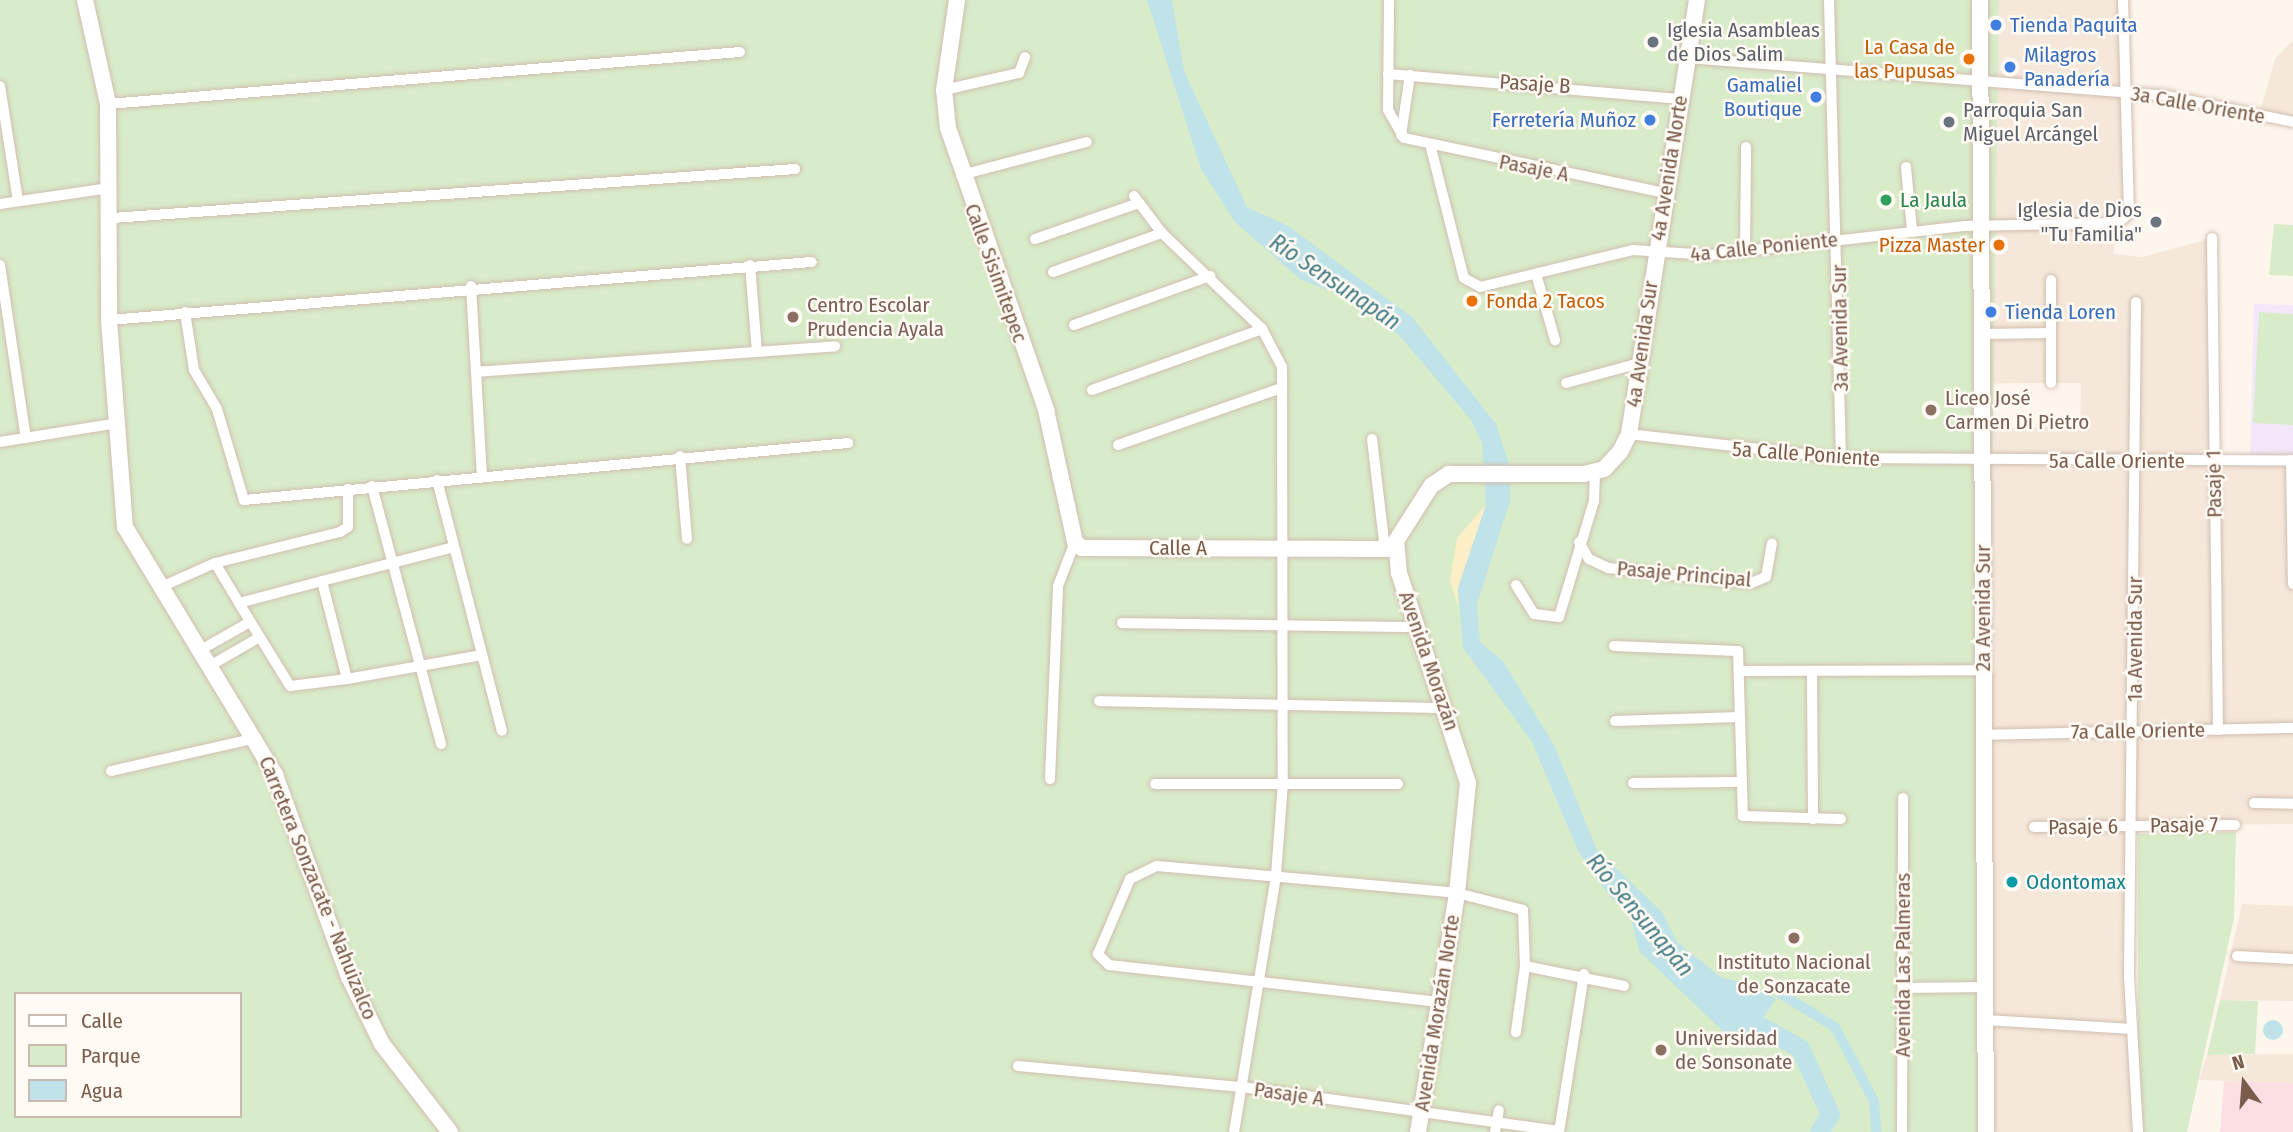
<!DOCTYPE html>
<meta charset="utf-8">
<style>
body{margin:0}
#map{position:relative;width:2293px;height:1132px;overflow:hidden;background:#fdf6ec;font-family:"Fira Sans Condensed",sans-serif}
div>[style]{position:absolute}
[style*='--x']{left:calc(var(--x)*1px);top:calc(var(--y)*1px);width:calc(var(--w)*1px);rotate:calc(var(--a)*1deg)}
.residential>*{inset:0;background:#f5e8da}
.education>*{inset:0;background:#f3e8fa}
.medical>*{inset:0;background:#fbdfe3}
.green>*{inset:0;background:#d8ecc9}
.sand>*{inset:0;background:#fcefc7}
.water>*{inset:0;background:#bfe3e8}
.round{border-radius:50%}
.canal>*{height:10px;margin:-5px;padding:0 5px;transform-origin:5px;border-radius:5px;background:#bfe3e8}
.river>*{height:19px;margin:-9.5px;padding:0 9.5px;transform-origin:9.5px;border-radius:9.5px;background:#bfe3e8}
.roads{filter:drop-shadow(0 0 2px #d1beb0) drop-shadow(0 0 2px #d1beb0)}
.street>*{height:10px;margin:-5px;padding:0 5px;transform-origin:5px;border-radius:5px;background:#fff}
.secondary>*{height:16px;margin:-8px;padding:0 8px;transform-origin:8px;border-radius:8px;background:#fff}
.dots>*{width:19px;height:19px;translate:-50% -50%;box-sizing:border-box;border:4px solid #fffaf3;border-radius:50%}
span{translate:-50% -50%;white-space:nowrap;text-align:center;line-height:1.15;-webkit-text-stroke:5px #fffaf3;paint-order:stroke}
.shop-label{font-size:21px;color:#366cbe}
.left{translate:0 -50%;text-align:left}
.right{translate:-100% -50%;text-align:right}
.worship-label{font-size:21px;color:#5b616d}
.food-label{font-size:21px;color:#c56008}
.street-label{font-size:21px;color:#7a5c4d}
.leisure-label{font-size:21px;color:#27864d}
.education-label{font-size:21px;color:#785e54}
.culture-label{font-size:21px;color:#0d838f}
.water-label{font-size:23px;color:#437c86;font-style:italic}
.legend{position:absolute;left:14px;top:992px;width:228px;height:126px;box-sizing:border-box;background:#fffaf3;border:2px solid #cabbb1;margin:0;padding:9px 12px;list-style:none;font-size:21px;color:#7a5c4d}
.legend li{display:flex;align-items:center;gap:14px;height:35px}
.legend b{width:35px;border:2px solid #cabbb1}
.north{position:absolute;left:2209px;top:1048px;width:70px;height:70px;-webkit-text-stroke:5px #fffaf3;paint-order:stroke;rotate:344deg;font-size:19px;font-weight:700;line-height:28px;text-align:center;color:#7a5c4d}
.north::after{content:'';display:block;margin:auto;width:24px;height:32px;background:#7a5c4d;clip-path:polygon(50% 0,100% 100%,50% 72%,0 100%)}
</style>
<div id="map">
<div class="residential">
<div style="clip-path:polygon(evenodd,1697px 0,2123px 0,2129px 213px,2118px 224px,2113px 254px,2143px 257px,2212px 238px,2214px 460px,2293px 460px,2293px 824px,2132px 826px,2129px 976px,2138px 1132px,1902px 1132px,1697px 0,2021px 383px,2081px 383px,2080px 426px,1984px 429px,1983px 384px,2021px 383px)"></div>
<div style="clip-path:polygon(2293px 40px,2293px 122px,2259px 115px,2275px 59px)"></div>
<div style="clip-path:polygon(2242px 904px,2293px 906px,2293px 1001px,2220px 1000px)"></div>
<div style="clip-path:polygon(2293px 1054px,2293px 1083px,2199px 1080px,2207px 1055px)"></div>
</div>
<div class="education">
<div style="clip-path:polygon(2254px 304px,2293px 305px,2293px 455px,2250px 456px)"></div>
</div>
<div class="medical">
<div style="clip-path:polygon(2224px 1081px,2293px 1083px,2293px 1132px,2220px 1132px)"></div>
</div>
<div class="green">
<div style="clip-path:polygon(evenodd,0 0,1999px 0,1983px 1132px,0 1132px,0 0,16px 994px,240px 994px,240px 1116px,16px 1116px,16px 994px)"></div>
<div style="clip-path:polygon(2274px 224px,2293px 225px,2293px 276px,2269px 275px)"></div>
<div style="clip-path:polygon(2259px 312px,2293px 314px,2293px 425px,2253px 423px)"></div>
<div style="clip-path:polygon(2236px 832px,2234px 918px,2187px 1132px,2138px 1132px,2138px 834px)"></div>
<div style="clip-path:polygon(2220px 1000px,2258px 1001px,2255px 1054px,2207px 1055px)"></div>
</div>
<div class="sand">
<div style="clip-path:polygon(1486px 505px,1458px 588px,1458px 607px,1450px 580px,1457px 538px)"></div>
</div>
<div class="water">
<div style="clip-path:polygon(1147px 0,1172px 0,1184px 71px,1247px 207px,1288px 226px,1412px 317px,1496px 424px,1510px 467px,1510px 501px,1477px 604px,1480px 642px,1503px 661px,1554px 745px,1597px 850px,1662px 912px,1677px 942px,1722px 978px,1751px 984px,1776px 999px,1750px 1037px,1728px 1036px,1640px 952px,1628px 909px,1610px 897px,1578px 851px,1532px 742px,1463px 648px,1458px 588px,1486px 505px,1482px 443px,1471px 420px,1399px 335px,1340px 294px,1301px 280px,1235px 222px,1201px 169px)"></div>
<div class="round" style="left:2263px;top:1020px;width:20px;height:20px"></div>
</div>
<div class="canal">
<div style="--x:1781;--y:994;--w:63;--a:31.4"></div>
<div style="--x:1835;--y:1027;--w:84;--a:62.2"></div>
<div style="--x:1874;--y:1101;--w:31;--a:86"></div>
</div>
<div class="river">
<div style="--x:1735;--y:1012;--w:74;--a:29"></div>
<div style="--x:1800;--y:1048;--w:72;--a:65.6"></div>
<div style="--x:1830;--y:1114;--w:21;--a:121"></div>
</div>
<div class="roads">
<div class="street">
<div style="--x:1389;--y:0;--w:110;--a:90.5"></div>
<div style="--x:1388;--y:110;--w:32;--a:60"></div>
<div style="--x:1404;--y:138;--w:267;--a:11.9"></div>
<div style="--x:1829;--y:0;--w:458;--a:88.5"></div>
<div style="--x:1688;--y:58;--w:475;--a:4.5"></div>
<div style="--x:2162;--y:95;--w:134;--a:11.6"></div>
<div style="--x:1388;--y:74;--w:294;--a:4.9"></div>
<div style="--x:0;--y:86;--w:116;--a:81.1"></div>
<div style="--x:944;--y:90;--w:77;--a:-12.8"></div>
<div style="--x:1019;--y:73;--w:17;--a:-69"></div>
<div style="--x:108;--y:104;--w:634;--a:-4.7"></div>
<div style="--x:1401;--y:135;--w:61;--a:-81.5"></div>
<div style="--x:1431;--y:148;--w:134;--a:75.8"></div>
<div style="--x:1464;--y:278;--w:18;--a:29"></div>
<div style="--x:1480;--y:287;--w:157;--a:-13.6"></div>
<div style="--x:1633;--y:250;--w:77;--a:3.7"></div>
<div style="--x:1710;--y:255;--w:257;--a:-6.5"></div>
<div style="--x:1965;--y:226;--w:153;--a:-1.1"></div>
<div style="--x:2118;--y:223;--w:15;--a:-42"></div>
<div style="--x:2129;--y:213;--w:213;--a:-91.6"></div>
<div style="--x:1906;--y:167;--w:63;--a:84.6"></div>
<div style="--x:961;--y:175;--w:130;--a:-14.7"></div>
<div style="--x:1134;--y:196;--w:46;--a:52.9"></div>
<div style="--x:1162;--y:233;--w:139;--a:43.8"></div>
<div style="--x:1262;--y:329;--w:43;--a:62.2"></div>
<div style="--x:1282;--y:367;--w:415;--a:89.9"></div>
<div style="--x:1283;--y:782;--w:94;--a:94.3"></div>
<div style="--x:1276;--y:876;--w:259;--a:99.3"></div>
<div style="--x:0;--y:204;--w:111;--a:-8.3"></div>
<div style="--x:112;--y:218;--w:685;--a:-4.1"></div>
<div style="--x:2212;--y:238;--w:492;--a:89.3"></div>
<div style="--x:1035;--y:239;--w:110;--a:-19.1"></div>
<div style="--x:1745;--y:251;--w:104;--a:-89.4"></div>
<div style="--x:0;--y:265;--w:175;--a:81.5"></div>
<div style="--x:750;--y:265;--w:87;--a:85.4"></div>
<div style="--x:1053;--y:272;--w:116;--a:-19.7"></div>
<div style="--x:1536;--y:274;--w:69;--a:73.9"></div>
<div style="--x:2051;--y:280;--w:103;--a:90"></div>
<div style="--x:471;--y:286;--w:191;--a:86.7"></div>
<div style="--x:2136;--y:302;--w:674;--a:90.6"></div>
<div style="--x:2129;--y:976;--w:156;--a:86.7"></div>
<div style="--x:185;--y:312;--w:59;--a:81.2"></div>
<div style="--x:194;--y:370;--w:45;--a:59.5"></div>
<div style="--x:217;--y:409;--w:95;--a:73.5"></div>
<div style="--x:244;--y:500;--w:607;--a:-5.39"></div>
<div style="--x:109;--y:320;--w:705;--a:-4.72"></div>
<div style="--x:1074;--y:325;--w:145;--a:-19.8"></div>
<div style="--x:1982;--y:334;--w:69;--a:-0.8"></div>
<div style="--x:476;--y:372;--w:360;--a:-4.1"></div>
<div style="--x:1566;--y:383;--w:77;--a:-15.1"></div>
<div style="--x:1092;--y:390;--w:181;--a:-19.7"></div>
<div style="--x:1629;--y:434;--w:213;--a:6.5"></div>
<div style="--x:1841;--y:458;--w:452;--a:0.3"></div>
<div style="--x:1372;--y:439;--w:111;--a:83.3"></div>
<div style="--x:0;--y:442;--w:114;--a:-9.1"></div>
<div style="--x:1118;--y:445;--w:170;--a:-19.2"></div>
<div style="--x:680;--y:456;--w:83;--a:85.2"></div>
<div style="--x:2291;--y:460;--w:124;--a:89.1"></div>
<div style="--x:437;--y:480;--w:259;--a:75.5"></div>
<div style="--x:372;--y:486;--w:267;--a:75"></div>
<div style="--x:1579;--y:542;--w:20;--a:60"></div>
<div style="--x:1589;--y:559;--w:21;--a:25"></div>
<div style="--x:1608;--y:568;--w:144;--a:6"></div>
<div style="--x:1751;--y:583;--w:16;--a:-22"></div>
<div style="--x:1766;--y:577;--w:34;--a:-80"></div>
<div style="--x:215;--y:563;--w:47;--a:59"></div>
<div style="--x:322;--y:581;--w:101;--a:75.7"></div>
<div style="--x:347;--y:679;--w:57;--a:173"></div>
<div style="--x:290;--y:686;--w:97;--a:-121.6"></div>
<div style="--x:239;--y:603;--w:86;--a:-14.8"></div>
<div style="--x:322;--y:581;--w:136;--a:-14.4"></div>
<div style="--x:1516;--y:585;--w:34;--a:58"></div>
<div style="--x:1534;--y:614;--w:25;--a:7"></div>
<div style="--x:1559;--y:617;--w:121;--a:-73.2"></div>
<div style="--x:1594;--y:501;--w:29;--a:-88"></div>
<div style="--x:161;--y:587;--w:59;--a:-24"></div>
<div style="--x:215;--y:563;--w:129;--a:-13.9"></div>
<div style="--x:340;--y:532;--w:9;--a:-32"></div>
<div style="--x:348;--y:527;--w:38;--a:-90"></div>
<div style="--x:1122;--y:623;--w:293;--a:0.8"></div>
<div style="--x:1614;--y:646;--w:124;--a:2.3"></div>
<div style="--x:1738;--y:651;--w:165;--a:88.3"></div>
<div style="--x:1743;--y:816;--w:98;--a:1.8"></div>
<div style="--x:204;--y:648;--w:51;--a:-29.6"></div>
<div style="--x:213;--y:664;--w:52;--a:-30"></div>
<div style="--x:1741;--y:671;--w:242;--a:-0.2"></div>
<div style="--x:1812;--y:674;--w:145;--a:89.6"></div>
<div style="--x:347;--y:679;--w:137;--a:-10.1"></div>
<div style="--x:1099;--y:701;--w:346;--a:1.2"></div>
<div style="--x:1615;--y:721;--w:125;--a:-1.8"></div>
<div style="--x:1983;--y:735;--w:310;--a:-1.3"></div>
<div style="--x:111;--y:771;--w:149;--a:-12.8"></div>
<div style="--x:1050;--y:779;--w:193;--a:-87.6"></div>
<div style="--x:1058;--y:586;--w:47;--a:-68.9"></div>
<div style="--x:1633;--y:783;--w:106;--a:-0.5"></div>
<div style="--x:1155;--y:784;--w:243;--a:0"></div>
<div style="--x:2254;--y:803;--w:39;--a:1"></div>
<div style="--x:2034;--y:827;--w:201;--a:-0.6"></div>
<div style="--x:2237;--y:956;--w:56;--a:3.1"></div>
<div style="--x:1525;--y:966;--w:101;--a:11.4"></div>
<div style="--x:1903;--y:988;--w:82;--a:-0.7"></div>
<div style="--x:1439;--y:1002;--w:332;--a:-173.6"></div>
<div style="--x:1109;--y:965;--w:16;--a:-135"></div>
<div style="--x:1098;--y:954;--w:82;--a:-66.9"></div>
<div style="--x:1130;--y:879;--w:30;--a:-26"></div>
<div style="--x:1157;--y:866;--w:301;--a:5.1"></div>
<div style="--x:1457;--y:893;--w:68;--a:14.4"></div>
<div style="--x:1523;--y:910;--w:56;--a:88"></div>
<div style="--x:1525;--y:966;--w:67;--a:97.8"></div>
<div style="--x:1986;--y:1020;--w:146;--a:3.5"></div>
<div style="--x:1018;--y:1066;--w:225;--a:5.4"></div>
<div style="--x:1242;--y:1087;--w:320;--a:7.9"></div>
<div style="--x:1495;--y:1132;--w:22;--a:-80"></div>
<div style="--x:1559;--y:1132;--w:160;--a:-81"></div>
<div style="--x:1902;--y:1132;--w:334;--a:-89.8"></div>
</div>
<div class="secondary">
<div style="--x:85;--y:0;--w:107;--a:77.5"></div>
<div style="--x:108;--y:104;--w:216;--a:89.7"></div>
<div style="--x:109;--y:320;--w:208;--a:85.6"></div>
<div style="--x:125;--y:527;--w:290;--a:58.8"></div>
<div style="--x:275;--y:775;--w:215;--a:69.9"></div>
<div style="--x:349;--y:977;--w:75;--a:63.8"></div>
<div style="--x:382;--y:1044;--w:111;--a:52.3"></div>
<div style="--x:957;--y:0;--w:91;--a:98.2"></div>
<div style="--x:944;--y:90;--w:38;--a:84"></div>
<div style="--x:948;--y:128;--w:299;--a:70.8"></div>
<div style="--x:1046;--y:410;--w:135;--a:77.6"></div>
<div style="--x:1075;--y:542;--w:9;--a:41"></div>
<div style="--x:1082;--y:548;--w:313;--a:0.2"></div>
<div style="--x:1980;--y:0;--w:1132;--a:89.7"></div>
<div style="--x:1418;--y:1132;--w:242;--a:-80.7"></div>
<div style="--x:1457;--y:893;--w:111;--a:-84.3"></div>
<div style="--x:1468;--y:783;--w:221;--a:-108.2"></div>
<div style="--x:1399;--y:573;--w:32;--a:-95"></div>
<div style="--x:1396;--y:541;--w:65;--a:-57.5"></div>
<div style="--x:1431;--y:486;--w:22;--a:-34"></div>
<div style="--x:1449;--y:474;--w:135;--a:0"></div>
<div style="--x:1584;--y:474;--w:21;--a:-14"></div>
<div style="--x:1604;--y:469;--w:23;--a:-47"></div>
<div style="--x:1620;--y:452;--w:20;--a:-63"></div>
<div style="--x:1629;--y:434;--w:439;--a:-81.1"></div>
</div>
</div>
<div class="dots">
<div style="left:1996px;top:25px;background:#3f7fe0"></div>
<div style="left:1653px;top:42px;background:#6b7280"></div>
<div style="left:1969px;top:59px;background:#e8710a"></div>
<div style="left:2010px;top:67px;background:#3f7fe0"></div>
<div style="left:1816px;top:97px;background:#3f7fe0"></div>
<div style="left:1650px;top:120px;background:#3f7fe0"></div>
<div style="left:1949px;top:122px;background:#6b7280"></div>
<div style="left:1886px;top:200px;background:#2e9e5b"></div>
<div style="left:2156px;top:222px;background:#6b7280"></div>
<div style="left:1999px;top:245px;background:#e8710a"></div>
<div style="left:1472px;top:301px;background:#e8710a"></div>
<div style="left:1991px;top:312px;background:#3f7fe0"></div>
<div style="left:793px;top:317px;background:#8d6e63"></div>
<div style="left:1931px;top:410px;background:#8d6e63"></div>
<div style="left:2012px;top:882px;background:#0f9aa8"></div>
<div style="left:1794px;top:938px;background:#8d6e63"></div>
<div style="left:1661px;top:1050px;background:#8d6e63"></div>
</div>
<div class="shop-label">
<span class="left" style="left:2010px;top:25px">Tienda Paquita</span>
<span class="left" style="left:2024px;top:67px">Milagros<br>Panadería</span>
<span class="right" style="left:1802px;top:97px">Gamaliel<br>Boutique</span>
<span class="right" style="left:1636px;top:120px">Ferretería Muñoz</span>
<span class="left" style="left:2005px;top:312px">Tienda Loren</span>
</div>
<div class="worship-label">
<span class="left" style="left:1667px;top:42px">Iglesia Asambleas<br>de Dios Salim</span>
<span class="left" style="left:1963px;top:122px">Parroquia San<br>Miguel Arcángel</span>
<span class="right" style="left:2142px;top:222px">Iglesia de Dios<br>"Tu Familia"</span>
</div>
<div class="food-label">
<span class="right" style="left:1955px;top:59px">La Casa de<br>las Pupusas</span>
<span class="right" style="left:1985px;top:245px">Pizza Master</span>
<span class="left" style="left:1486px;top:301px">Fonda 2 Tacos</span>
</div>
<div class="street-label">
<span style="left:1535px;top:84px;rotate:4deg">Pasaje B</span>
<span style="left:2198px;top:105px;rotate:10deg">3a Calle Oriente</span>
<span style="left:1534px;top:168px;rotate:11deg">Pasaje A</span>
<span style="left:1669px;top:168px;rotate:-81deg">4a Avenida Norte</span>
<span style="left:1764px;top:247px;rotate:-6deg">4a Calle Poniente</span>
<span style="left:996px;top:273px;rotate:70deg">Calle Sisimitepec</span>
<span style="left:1840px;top:328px;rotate:-91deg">3a Avenida Sur</span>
<span style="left:1642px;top:344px;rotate:-82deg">4a Avenida Sur</span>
<span style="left:1806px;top:454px;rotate:4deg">5a Calle Poniente</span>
<span style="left:2117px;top:461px">5a Calle Oriente</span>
<span style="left:2214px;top:484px;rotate:-91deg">Pasaje 1</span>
<span style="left:1178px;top:548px">Calle A</span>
<span style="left:1684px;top:574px;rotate:5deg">Pasaje Principal</span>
<span style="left:1983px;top:608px;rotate:-90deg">2a Avenida Sur</span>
<span style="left:2135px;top:639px;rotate:-90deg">1a Avenida Sur</span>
<span style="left:1429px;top:661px;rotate:71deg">Avenida Morazán</span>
<span style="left:2138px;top:731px;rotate:-1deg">7a Calle Oriente</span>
<span style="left:2184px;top:825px;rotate:-1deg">Pasaje 7</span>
<span style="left:2083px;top:827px;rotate:-1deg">Pasaje 6</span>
<span style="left:318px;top:888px;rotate:68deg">Carretera Sonzacate - Nahuizalco</span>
<span style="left:1903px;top:965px;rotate:-90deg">Avenida Las Palmeras</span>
<span style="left:1437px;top:1013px;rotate:-81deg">Avenida Morazán Norte</span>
<span style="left:1289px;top:1094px;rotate:8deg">Pasaje A</span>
</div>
<div class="leisure-label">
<span class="left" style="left:1900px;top:200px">La Jaula</span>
</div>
<div class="education-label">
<span class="left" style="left:807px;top:317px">Centro Escolar<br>Prudencia Ayala</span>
<span class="left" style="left:1945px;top:410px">Liceo José<br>Carmen Di Pietro</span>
<span style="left:1794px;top:974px">Instituto Nacional<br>de Sonzacate</span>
<span class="left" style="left:1675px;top:1050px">Universidad<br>de Sonsonate</span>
</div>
<div class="culture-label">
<span class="left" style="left:2026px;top:882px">Odontomax</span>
</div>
<div class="water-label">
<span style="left:1335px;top:282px;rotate:34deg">Río Sensunapán</span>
<span style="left:1640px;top:915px;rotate:50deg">Río Sensunapán</span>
</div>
<ul class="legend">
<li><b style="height:9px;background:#fff"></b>Calle</li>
<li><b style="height:19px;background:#d8ecc9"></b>Parque</li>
<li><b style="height:19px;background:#bfe3e8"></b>Agua</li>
</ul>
<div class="north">N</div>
</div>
